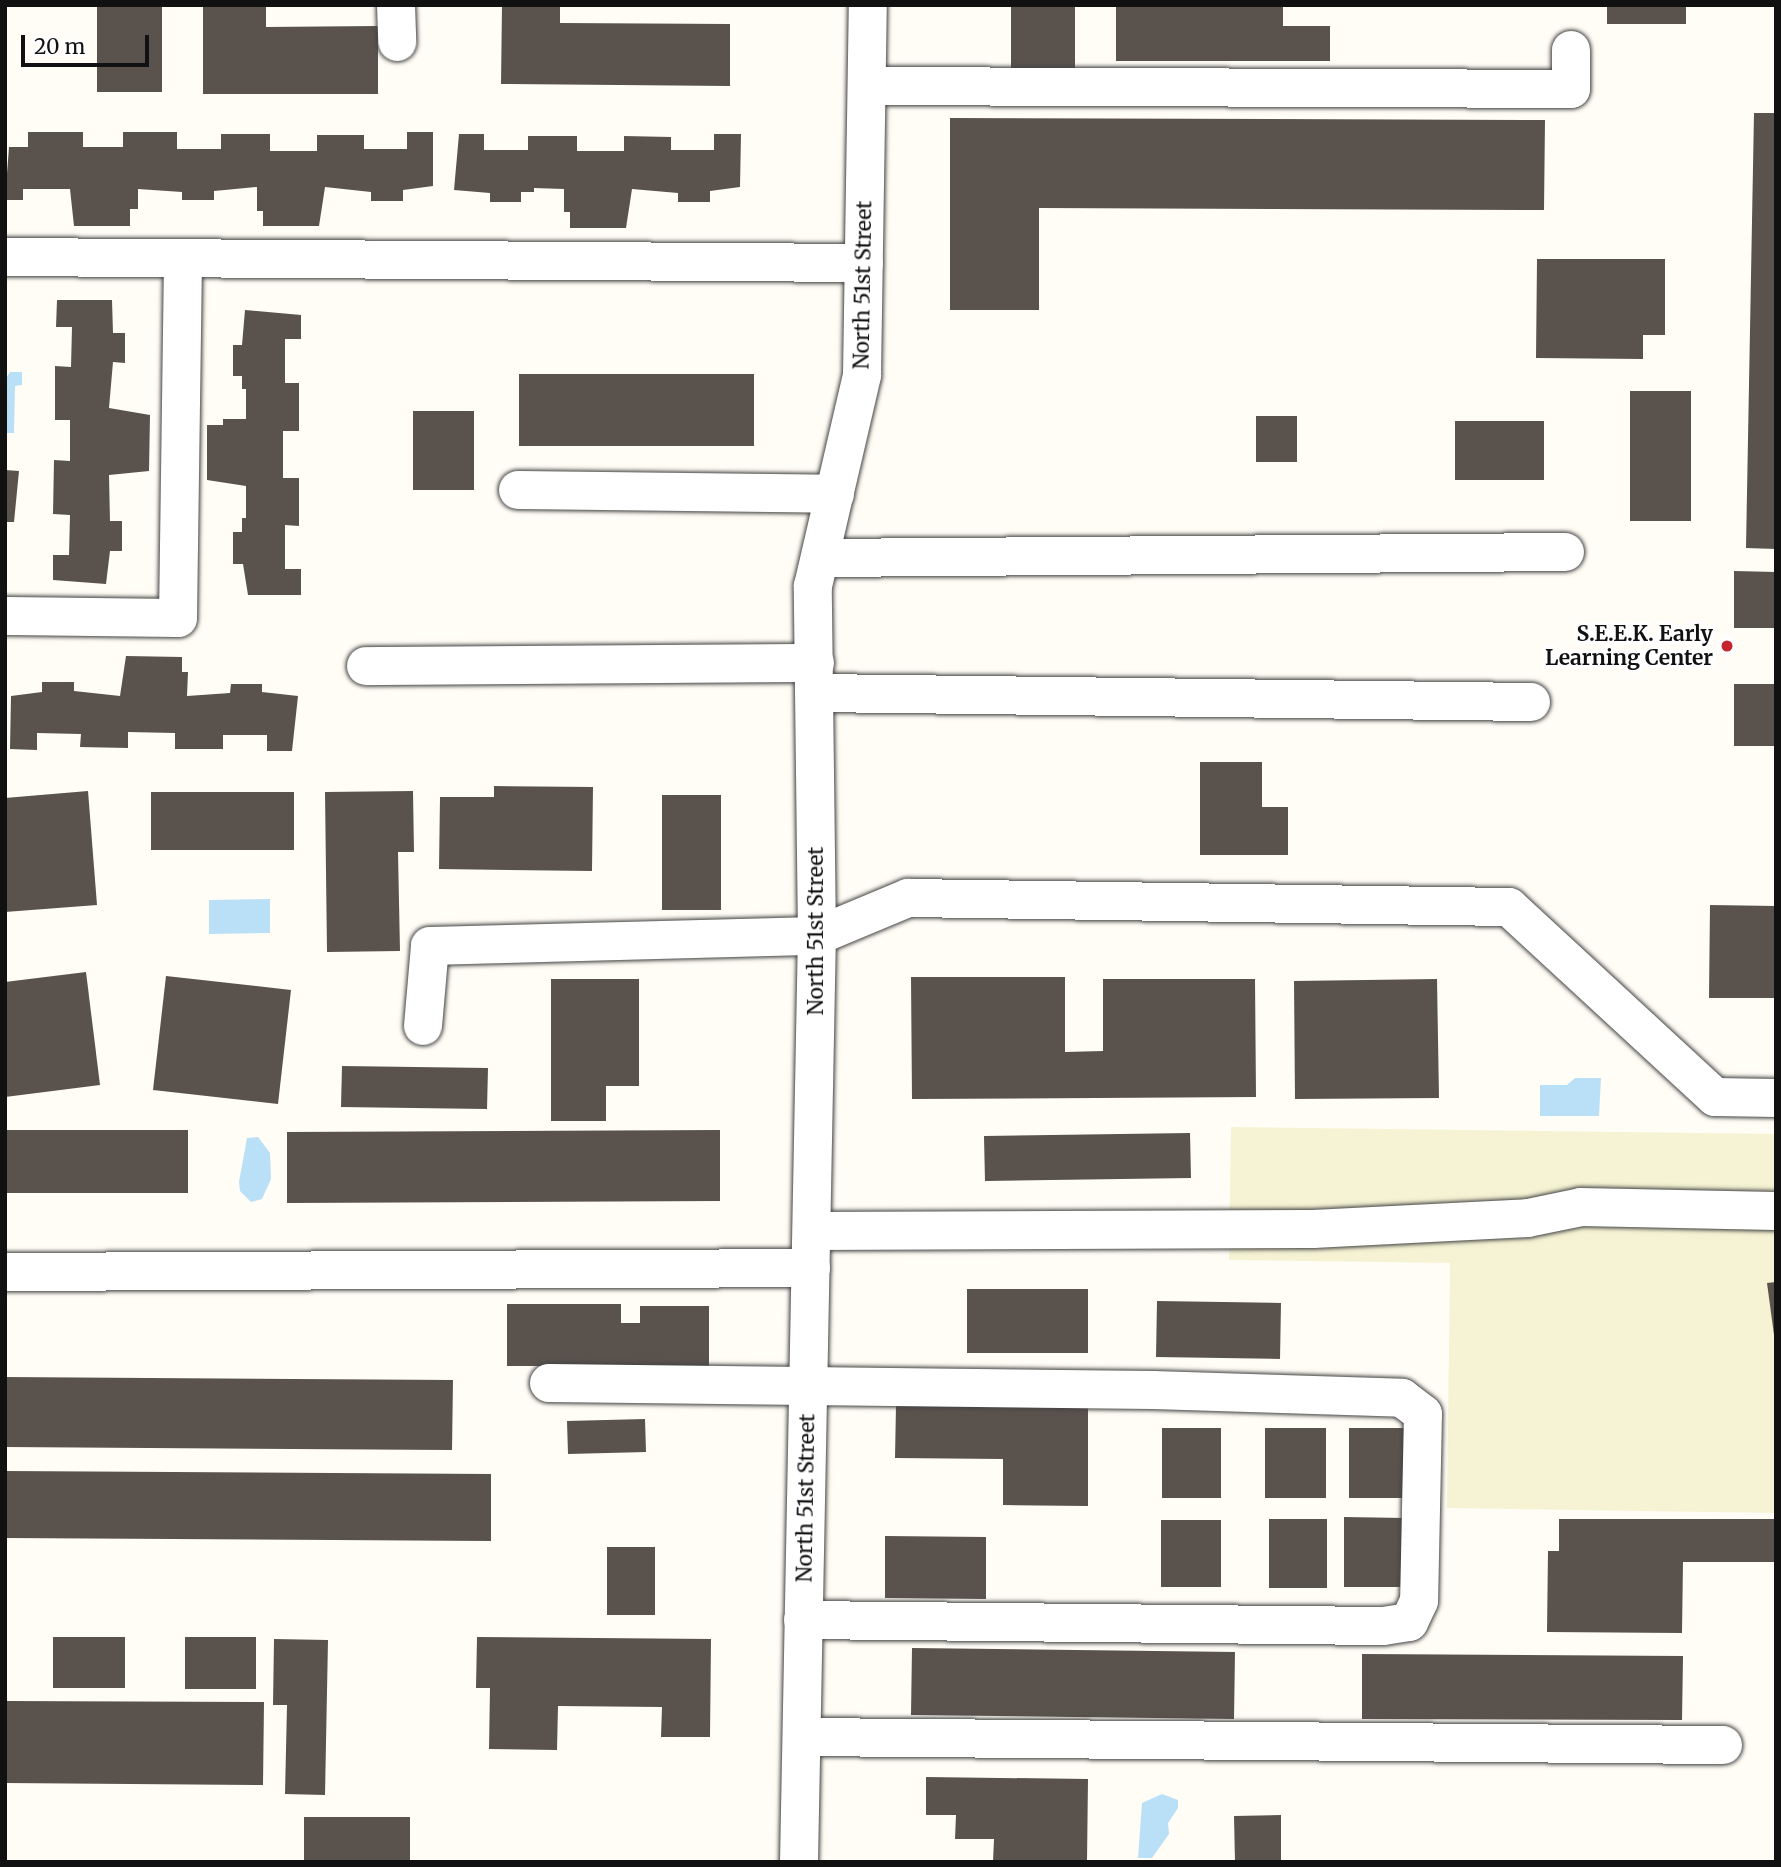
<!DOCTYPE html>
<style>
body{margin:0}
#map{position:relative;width:1781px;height:1867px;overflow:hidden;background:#fffdf5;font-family:Merriweather,serif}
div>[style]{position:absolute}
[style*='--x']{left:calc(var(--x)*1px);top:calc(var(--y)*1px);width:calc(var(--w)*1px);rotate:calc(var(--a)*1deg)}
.farmland>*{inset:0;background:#f6f3d4}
.water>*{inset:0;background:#b9e0f7}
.building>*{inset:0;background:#5a524d}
.roads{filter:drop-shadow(0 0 2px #444) drop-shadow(0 0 2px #444)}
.minor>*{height:38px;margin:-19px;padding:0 19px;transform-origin:19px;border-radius:19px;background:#fff}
.dots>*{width:19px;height:19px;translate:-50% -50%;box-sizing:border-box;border:4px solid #fff;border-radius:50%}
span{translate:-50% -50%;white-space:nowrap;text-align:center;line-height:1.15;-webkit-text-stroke:7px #fff;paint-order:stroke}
.street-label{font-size:21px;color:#111}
.poi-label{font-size:21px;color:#111;font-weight:700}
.right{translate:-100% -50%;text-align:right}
.frame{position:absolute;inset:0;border:7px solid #111;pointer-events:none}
.scale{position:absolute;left:21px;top:35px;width:128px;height:32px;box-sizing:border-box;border:4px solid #111;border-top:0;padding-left:9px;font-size:21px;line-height:24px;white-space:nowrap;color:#111;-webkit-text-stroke:5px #fff;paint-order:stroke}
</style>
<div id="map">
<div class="farmland">
<div style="clip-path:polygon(1231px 1127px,1776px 1134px,1776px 1513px,1447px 1508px,1450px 1263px,1229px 1260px)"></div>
</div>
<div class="water">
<div style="clip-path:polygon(10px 372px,22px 372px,22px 385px,15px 386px,14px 433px,5px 433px,5px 380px)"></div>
<div style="clip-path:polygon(270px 899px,270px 933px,209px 934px,209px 900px)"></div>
<div style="clip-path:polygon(1575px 1078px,1601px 1078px,1599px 1116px,1540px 1116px,1540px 1085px,1567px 1085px)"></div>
<div style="clip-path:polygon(258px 1137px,270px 1153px,271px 1179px,262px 1199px,251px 1202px,240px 1191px,239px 1182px,247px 1138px)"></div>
<div style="clip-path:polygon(1162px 1794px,1178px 1800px,1178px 1808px,1168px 1823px,1169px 1834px,1152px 1858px,1138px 1858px,1142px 1803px)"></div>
</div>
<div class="building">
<div style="clip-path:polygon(97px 5px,162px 5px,162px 92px,97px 92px)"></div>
<div style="clip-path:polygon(203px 5px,266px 5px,266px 27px,378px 26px,378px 94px,203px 94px)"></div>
<div style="clip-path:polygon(502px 5px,560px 5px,560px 23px,730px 24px,730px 86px,501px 84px)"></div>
<div style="clip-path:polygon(1011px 5px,1075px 5px,1075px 77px,1011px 77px)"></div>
<div style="clip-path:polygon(1116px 5px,1283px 5px,1283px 26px,1330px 26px,1330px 61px,1116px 61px)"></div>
<div style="clip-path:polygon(1607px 5px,1686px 5px,1686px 24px,1607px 24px)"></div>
<div style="clip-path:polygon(1754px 113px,1776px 113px,1776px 549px,1746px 548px)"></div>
<div style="clip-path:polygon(950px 118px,1545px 120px,1544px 210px,1039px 208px,1039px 310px,950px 310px)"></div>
<div style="clip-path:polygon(28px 132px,83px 132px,83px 147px,123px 147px,123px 132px,177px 132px,177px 149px,221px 149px,221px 134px,270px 134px,270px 151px,317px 151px,317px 135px,364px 135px,364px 149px,407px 149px,407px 132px,433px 132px,433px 186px,403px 190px,403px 201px,371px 201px,371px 192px,325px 187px,319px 226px,263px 226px,263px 211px,257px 211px,257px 187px,214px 191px,214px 200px,182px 200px,182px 192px,138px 189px,138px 209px,130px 209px,130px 226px,74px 226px,70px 189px,23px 189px,23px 200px,5px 200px,9px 147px,28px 147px)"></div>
<div style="clip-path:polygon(459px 134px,484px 134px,484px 150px,528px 150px,528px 136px,577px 136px,577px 151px,624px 151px,624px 136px,671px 137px,671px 150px,714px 150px,714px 134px,741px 134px,740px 187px,710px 191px,710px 202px,678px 202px,678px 193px,632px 189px,626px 228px,570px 228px,570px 212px,564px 212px,564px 189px,534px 188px,534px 192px,521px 192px,521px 202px,490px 202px,490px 193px,454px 190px)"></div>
<div style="clip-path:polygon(1537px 259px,1665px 259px,1665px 335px,1643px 335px,1643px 359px,1536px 358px)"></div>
<div style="clip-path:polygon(57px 300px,112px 300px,113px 333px,125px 333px,125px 363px,113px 362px,109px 408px,150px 415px,149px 471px,109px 475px,110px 521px,122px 521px,122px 551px,110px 551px,106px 584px,53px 580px,53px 555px,69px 555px,70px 515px,53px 514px,54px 460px,70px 461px,70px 420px,55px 420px,55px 366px,71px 367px,72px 327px,56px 327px)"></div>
<div style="clip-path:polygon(245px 310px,301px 315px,301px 339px,285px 339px,285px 383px,299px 383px,299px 431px,283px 431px,283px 478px,299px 478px,299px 526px,285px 525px,285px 569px,301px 569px,301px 595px,248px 595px,243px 564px,233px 564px,233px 532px,242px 532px,242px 518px,246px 518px,246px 486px,207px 480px,207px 425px,223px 425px,223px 419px,246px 419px,246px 389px,242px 389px,242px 376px,233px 376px,233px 345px,242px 345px)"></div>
<div style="clip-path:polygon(519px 374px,754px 374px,754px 446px,519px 446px)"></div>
<div style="clip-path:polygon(1630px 391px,1691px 391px,1691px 521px,1630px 521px)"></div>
<div style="clip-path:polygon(413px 411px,474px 411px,474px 490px,413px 490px)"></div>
<div style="clip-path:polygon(1256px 416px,1297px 416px,1297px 462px,1256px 462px)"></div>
<div style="clip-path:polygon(1455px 421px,1544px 421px,1544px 480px,1455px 480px)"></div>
<div style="clip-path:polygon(5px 470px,19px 471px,14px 522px,5px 522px)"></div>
<div style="clip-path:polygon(1734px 571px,1776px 572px,1776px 628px,1734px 628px)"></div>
<div style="clip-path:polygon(126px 656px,182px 657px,182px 672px,188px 672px,187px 696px,230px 693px,231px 684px,262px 684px,262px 692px,298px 696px,292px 751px,267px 751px,267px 735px,223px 735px,223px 749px,175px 749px,175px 733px,128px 732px,128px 748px,80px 747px,81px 734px,37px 733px,37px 750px,10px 749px,11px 696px,42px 692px,42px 682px,74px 682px,74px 691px,120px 696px)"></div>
<div style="clip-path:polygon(1734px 684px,1776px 684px,1776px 746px,1734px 746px)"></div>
<div style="clip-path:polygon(1200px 762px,1262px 762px,1262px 807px,1288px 807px,1288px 855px,1200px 855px)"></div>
<div style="clip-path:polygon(494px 786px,593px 787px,592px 871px,439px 869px,440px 797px,494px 797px)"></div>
<div style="clip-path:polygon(88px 791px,97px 905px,5px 912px,5px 798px)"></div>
<div style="clip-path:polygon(413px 791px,414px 852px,398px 852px,400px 951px,327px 952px,325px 792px)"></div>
<div style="clip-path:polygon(151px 792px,294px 792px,294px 850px,151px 850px)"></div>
<div style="clip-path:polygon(662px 795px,721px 795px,721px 910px,662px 910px)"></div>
<div style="clip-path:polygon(1710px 905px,1776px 906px,1776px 998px,1709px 998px)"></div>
<div style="clip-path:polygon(86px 972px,100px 1085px,5px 1097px,5px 982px)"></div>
<div style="clip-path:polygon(166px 976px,291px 990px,278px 1104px,153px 1090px)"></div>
<div style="clip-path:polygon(911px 977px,1065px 977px,1065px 1052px,1103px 1051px,1103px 979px,1255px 979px,1256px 1097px,912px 1099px)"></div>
<div style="clip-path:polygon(551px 979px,639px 979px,639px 1086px,606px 1086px,606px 1121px,551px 1121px)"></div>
<div style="clip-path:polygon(1437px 979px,1439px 1098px,1295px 1099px,1294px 981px)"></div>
<div style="clip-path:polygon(342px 1066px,488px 1068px,487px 1109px,341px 1107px)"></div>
<div style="clip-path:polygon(5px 1130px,188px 1130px,188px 1193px,5px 1193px)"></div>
<div style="clip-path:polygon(720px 1130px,720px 1201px,287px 1203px,287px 1132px)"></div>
<div style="clip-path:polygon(1190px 1133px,1191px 1178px,985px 1181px,984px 1136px)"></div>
<div style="clip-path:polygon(1776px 1282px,1776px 1335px,1774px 1335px,1767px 1283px)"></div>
<div style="clip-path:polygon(967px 1289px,1088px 1289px,1088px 1353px,967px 1353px)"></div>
<div style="clip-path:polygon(1157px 1301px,1281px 1303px,1280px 1359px,1156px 1357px)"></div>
<div style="clip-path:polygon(507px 1304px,621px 1304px,621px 1323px,640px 1323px,640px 1306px,709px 1306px,709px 1366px,507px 1366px)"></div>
<div style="clip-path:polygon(5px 1377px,453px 1380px,452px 1450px,5px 1447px)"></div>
<div style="clip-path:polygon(896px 1405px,1088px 1407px,1088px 1506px,1003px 1505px,1003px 1459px,895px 1458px)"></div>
<div style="clip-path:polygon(645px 1419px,646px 1452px,568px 1454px,567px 1421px)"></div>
<div style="clip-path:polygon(1162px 1428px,1221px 1428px,1221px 1498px,1162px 1498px)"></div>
<div style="clip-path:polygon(1265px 1428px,1326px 1428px,1326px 1498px,1265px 1498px)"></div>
<div style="clip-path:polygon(1349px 1428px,1407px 1428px,1407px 1498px,1349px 1498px)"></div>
<div style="clip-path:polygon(5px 1471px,491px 1474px,491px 1541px,5px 1538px)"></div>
<div style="clip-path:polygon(1344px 1517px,1405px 1518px,1405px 1587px,1344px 1587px)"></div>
<div style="clip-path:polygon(1269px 1519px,1327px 1519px,1327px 1588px,1269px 1588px)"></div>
<div style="clip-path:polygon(1559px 1519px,1776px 1519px,1776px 1562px,1683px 1562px,1682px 1633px,1547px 1632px,1548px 1551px,1559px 1551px)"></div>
<div style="clip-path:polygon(1161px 1520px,1221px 1520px,1221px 1587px,1161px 1587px)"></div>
<div style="clip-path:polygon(885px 1536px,986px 1537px,986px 1599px,885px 1598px)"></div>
<div style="clip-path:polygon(607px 1547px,655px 1547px,655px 1615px,607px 1615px)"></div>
<div style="clip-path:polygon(53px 1637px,125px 1637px,125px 1688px,53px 1688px)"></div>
<div style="clip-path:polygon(185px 1637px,256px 1637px,256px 1689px,185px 1689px)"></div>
<div style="clip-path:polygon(477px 1637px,711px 1639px,710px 1737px,661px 1737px,662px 1707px,558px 1706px,557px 1750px,489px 1749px,490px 1688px,476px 1688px)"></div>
<div style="clip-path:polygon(274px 1639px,328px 1640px,325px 1795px,285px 1794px,287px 1705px,273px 1705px)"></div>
<div style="clip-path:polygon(912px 1648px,1235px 1652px,1234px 1719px,911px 1715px)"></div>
<div style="clip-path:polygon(1362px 1654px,1683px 1656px,1682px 1720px,1362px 1719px)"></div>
<div style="clip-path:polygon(5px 1701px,264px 1702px,263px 1785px,5px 1783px)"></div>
<div style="clip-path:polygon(926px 1777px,1088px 1779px,1087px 1862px,993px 1862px,994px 1839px,955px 1839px,956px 1815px,926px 1815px)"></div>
<div style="clip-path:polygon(1281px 1815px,1281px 1862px,1235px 1862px,1234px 1816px)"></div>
<div style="clip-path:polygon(304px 1817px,410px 1817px,410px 1862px,304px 1862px)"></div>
</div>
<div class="roads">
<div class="minor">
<div style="--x:396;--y:5;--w:37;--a:88"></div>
<div style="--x:867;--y:86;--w:704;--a:0.24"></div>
<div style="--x:1571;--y:89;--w:39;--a:-90"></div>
<div style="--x:5;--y:257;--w:859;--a:0.4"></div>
<div style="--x:518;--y:490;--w:317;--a:0.7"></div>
<div style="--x:820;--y:558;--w:745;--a:-0.46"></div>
<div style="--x:5;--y:616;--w:173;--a:0.7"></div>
<div style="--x:178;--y:618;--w:359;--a:-89.2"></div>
<div style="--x:366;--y:666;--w:449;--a:-0.4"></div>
<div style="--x:816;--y:693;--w:715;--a:0.72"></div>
<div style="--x:423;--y:1026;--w:80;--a:-85"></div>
<div style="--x:430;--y:946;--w:387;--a:-1.5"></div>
<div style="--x:817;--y:936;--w:99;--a:-22.7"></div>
<div style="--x:908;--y:898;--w:601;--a:0.86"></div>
<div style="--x:1509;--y:907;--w:280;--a:42.7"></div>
<div style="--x:1715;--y:1097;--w:61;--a:0.9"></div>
<div style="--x:812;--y:1231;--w:501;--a:-0.23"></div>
<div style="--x:1313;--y:1229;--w:215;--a:-2.9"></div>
<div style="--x:1528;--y:1218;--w:54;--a:-11.7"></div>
<div style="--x:1581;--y:1207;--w:195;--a:1.2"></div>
<div style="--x:5;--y:1272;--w:806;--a:-0.28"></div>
<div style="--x:549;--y:1383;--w:604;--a:0.66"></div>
<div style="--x:1153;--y:1390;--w:249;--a:1.8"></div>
<div style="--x:1402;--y:1398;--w:26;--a:37"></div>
<div style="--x:1423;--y:1414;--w:187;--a:91.2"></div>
<div style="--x:1419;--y:1601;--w:23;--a:115"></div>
<div style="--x:1409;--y:1622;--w:26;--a:171"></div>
<div style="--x:1383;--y:1626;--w:580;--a:-179.41"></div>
<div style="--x:802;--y:1737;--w:921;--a:0.5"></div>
<div style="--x:799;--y:1862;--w:926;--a:-88.89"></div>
<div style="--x:817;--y:936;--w:350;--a:-90.7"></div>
<div style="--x:813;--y:586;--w:217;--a:-76.9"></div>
<div style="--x:862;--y:375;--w:370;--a:-89.1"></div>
</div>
</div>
<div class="dots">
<div style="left:1727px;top:646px;background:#c4262e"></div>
</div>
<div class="street-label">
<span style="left:863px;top:285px;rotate:-89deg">North 51st Street</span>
<span style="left:816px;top:931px;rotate:-90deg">North 51st Street</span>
<span style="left:806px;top:1498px;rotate:-89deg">North 51st Street</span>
</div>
<div class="poi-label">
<span class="right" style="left:1713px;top:646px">S.E.E.K. Early<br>Learning Center</span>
</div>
<div class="frame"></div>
<div class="scale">20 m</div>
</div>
